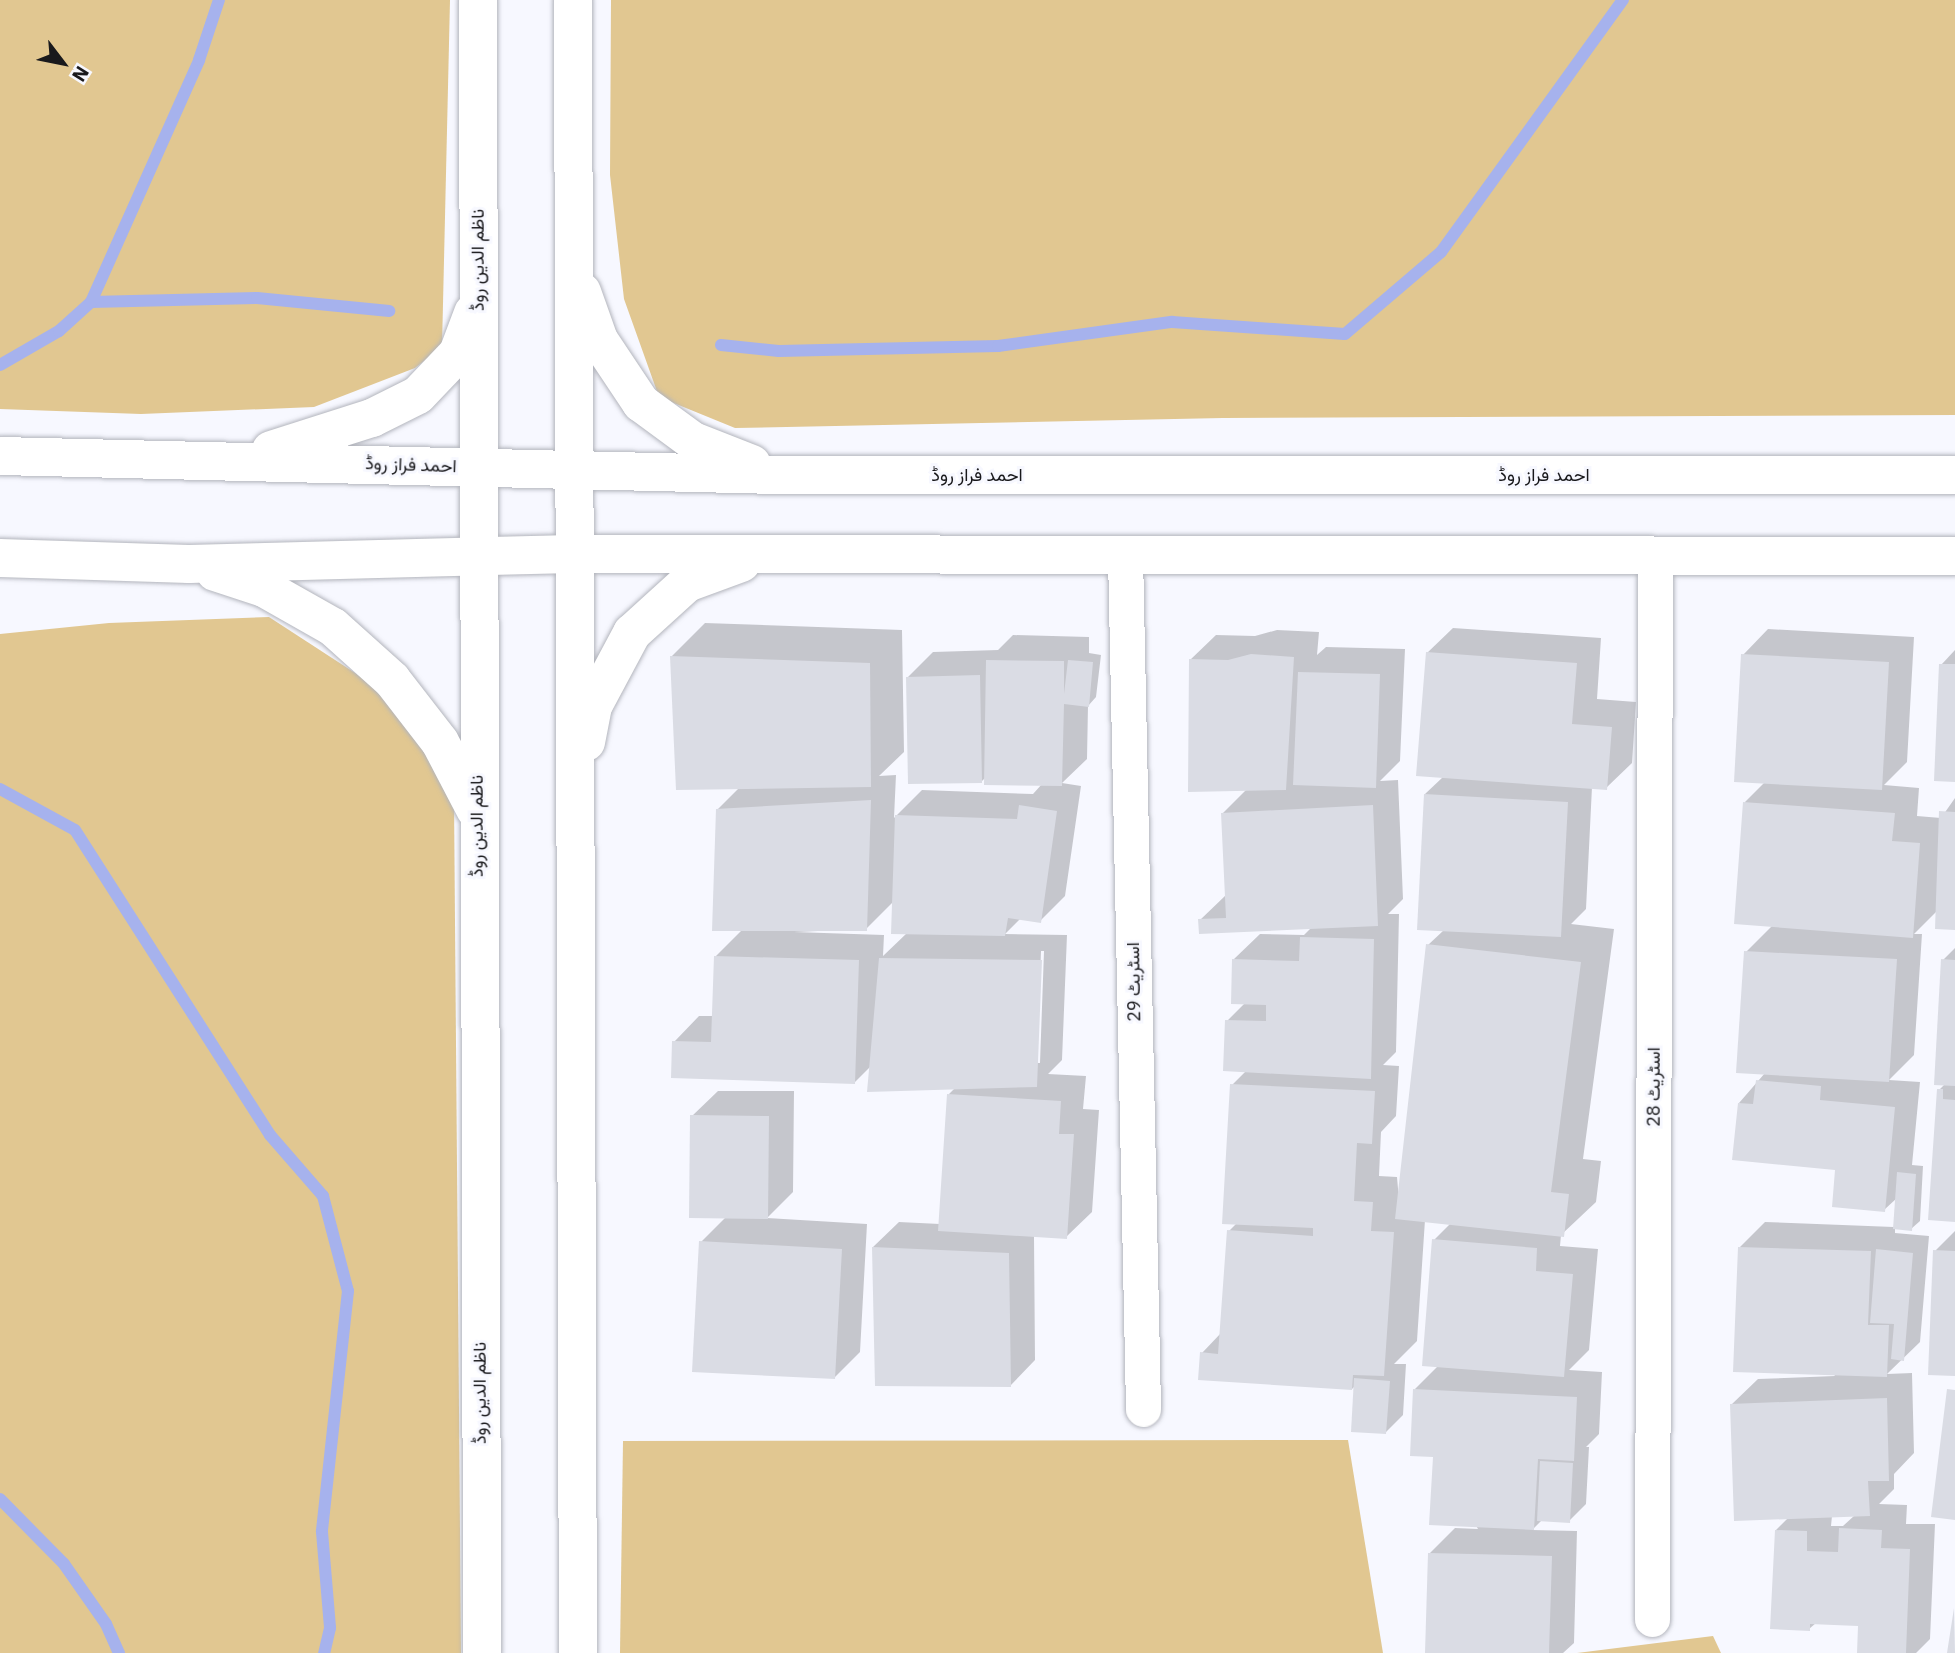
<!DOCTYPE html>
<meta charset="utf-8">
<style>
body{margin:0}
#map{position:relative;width:1955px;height:1653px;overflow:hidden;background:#f7f8ff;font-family:"IBM Plex Sans",Vazirmatn,sans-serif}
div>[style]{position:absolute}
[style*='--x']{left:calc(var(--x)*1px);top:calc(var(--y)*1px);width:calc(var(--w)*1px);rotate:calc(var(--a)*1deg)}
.green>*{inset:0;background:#e1c791}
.shadow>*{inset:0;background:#0003}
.stream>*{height:12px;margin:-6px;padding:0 6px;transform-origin:6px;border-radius:6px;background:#a6b2ed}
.building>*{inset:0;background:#dadce4}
.roads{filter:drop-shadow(0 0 2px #b3b5bd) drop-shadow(0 0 2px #b3b5bd)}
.street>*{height:35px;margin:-17.5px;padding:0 17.5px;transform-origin:17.5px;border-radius:17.5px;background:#fff}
.primary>*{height:38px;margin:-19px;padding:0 19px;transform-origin:19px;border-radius:19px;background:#fff}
span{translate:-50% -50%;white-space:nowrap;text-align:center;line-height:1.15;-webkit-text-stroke:6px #f7f8ff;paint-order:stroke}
.street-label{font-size:18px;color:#19191c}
.north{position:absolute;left:28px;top:28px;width:70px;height:70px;-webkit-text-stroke:5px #f7f8ff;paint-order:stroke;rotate:122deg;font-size:19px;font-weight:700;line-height:28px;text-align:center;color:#19191c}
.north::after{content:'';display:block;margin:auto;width:24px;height:32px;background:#19191c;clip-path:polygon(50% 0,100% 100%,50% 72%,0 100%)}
</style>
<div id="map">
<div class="green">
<div style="clip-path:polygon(0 0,450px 0,442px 347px,415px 368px,314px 407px,141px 414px,0 409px)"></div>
<div style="clip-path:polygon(611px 0,1955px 0,1955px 415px,1223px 418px,735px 428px,659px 397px,624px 299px,610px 175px)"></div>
<div style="clip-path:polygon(269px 617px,392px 697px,454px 800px,461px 1653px,0 1653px,0 634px,109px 623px)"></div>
<div style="clip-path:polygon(1348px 1440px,1383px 1653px,620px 1653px,623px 1441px)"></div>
<div style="clip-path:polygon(1713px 1636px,1721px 1653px,1577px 1653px)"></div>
</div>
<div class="shadow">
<div style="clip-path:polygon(evenodd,705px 623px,902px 630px,904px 752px,879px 776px,896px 775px,894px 818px,922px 790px,1033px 794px,1042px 784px,986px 777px,982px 781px,907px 678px,933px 652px,998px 650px,1013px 635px,1089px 637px,1089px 653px,1101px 655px,1096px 697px,1088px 706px,1087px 759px,1062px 783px,1081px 786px,1065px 896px,1040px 921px,1021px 918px,1005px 934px,1067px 935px,1062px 1060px,1048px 1074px,1086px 1076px,1083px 1109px,1099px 1110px,1092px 1212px,1066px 1237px,1034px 1235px,1035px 1360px,1010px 1386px,873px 1247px,899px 1222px,940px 1224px,949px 1094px,956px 1087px,871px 1066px,855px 1082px,674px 1042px,699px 1016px,713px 1016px,716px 956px,743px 929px,718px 809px,740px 787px,671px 657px,705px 623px,894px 901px,907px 933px,883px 956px,884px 935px,794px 932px,866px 929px,894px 901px,705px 623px,1041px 951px,1044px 951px,1040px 1063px,1037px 1063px,1041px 951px)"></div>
<div style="clip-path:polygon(1453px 628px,1601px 638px,1597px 699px,1636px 702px,1632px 763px,1606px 788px,1592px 787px,1586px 909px,1571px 924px,1614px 929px,1583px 1159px,1601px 1161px,1596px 1202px,1561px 1235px,1560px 1246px,1598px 1249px,1589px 1350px,1569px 1370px,1602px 1372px,1599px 1434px,1586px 1447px,1589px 1447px,1586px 1504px,1569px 1521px,1542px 1520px,1532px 1530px,1577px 1531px,1574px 1643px,1563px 1653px,1427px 1653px,1429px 1554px,1455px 1528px,1478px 1529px,1435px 1455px,1415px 1389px,1439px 1365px,1434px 1240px,1451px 1223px,1425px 1220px,1417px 1341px,1394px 1364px,1406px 1364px,1403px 1415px,1386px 1432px,1356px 1385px,1352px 1389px,1202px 1353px,1221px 1333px,1229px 1231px,1237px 1223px,1232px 1085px,1246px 1071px,1227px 1021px,1245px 1003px,1234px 959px,1260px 934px,1304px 935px,1312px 927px,1200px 920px,1226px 895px,1223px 813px,1247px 789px,1190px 660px,1216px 635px,1255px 636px,1277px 630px,1319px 632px,1317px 655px,1326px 647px,1405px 649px,1400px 761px,1380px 781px,1398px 780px,1403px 899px,1388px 914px,1399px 914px,1396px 1052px,1383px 1065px,1399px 1066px,1396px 1116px,1381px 1132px,1379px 1176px,1397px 1177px,1399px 1200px,1428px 945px,1444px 930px,1425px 794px,1443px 777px,1427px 653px)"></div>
<div style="clip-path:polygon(evenodd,1768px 629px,1914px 637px,1907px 762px,1884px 785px,1919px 788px,1917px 816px,1941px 818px,1955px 798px,1955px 928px,1937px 911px,1914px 934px,1922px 934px,1914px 1055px,1889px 1080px,1920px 1082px,1912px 1165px,1923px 1166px,1920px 1221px,1911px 1229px,1895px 1228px,1895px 1233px,1929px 1236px,1920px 1342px,1887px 1374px,1912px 1373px,1914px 1453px,1894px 1474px,1894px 1489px,1879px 1504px,1907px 1505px,1906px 1524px,1935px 1524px,1930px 1639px,1916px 1653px,1859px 1653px,1860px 1624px,1816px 1623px,1809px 1629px,1776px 1530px,1789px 1517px,1732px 1404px,1758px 1379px,1835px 1376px,1740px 1247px,1765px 1222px,1894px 1227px,1897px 1198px,1884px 1210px,1837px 1168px,1739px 1103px,1765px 1073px,1746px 952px,1772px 926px,1745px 802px,1765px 782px,1743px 655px,1768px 629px,1855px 1515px,1843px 1526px,1831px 1526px,1832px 1516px,1855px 1515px)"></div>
<div style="clip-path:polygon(1955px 650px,1955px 780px,1941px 665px)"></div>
<div style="clip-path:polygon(1955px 948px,1955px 1220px,1939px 1090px,1945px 1084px,1943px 960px)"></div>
<div style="clip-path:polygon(718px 1091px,794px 1091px,793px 1192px,767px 1218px,867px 1224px,860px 1352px,834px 1378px,701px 1242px,726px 1217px,692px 1116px)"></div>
<div style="clip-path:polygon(1955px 1231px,1955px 1374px,1935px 1251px)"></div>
</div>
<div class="stream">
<div style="--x:91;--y:302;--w:166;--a:-1.4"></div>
<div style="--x:257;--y:298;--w:133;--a:5.6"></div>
<div style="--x:721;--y:345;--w:58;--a:5.9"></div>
<div style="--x:779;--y:351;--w:219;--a:-1.3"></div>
<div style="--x:998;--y:346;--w:176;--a:-7.9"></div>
<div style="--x:1172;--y:322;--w:173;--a:4"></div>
<div style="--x:1345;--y:334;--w:126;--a:-40.5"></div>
<div style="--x:1441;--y:252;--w:311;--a:-54.2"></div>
<div style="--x:0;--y:365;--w:68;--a:-30"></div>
<div style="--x:59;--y:331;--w:43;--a:-42.2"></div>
<div style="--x:91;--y:302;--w:265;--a:-65.9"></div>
<div style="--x:199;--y:60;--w:63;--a:-71.6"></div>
<div style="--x:0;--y:789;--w:85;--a:28.7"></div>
<div style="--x:75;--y:830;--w:362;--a:57.4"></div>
<div style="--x:270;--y:1135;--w:81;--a:49"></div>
<div style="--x:323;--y:1196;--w:98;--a:75.3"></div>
<div style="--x:348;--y:1291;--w:242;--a:96.2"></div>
<div style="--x:322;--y:1532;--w:96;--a:85.2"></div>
<div style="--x:330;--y:1628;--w:26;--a:103"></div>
<div style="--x:0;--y:1499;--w:91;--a:45.4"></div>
<div style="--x:64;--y:1564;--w:73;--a:55"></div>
<div style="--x:106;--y:1624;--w:32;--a:66"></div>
</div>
<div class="building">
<div style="clip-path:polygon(1426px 652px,1577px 663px,1572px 724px,1612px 727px,1607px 790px,1416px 776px)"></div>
<div style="clip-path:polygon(1251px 654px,1294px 657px,1286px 790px,1188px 792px,1189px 659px,1228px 660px)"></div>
<div style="clip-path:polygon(1741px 654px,1889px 662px,1882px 790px,1734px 782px)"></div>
<div style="clip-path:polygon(670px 656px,870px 663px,871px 787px,676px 790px)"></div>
<div style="clip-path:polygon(986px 660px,1064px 661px,1064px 694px,1068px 660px,1093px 662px,1089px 707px,1064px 704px,1062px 786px,984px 785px)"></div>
<div style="clip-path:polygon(1939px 664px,1955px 664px,1955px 782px,1934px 781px)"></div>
<div style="clip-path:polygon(1298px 672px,1380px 674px,1376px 788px,1293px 785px)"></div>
<div style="clip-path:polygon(980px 675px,982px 783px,908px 784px,906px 677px)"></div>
<div style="clip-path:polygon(1424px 794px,1568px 802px,1561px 937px,1417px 930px)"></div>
<div style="clip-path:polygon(871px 800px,867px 931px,712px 931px,716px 809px)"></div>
<div style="clip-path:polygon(1743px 802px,1895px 813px,1892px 841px,1920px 843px,1913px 938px,1734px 924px)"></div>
<div style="clip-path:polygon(1019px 805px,1057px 811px,1041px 923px,1008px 918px,1005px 936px,891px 934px,895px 815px,1017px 819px)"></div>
<div style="clip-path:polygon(1373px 805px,1378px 926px,1199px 934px,1198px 919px,1226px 918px,1221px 813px)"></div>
<div style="clip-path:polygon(1939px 811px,1955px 812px,1955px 930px,1935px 929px)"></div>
<div style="clip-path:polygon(1300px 937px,1374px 939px,1371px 1079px,1223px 1071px,1225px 1020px,1266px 1021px,1266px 1005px,1231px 1004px,1232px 959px,1299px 961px)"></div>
<div style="clip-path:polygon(1426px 944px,1581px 962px,1551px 1192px,1569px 1194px,1564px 1237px,1395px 1219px)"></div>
<div style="clip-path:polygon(1744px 951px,1897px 959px,1889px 1082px,1736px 1073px)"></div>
<div style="clip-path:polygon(714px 956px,859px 960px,855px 1084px,671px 1078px,672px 1041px,711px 1042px)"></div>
<div style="clip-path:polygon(879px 958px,1042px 960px,1037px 1087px,867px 1092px)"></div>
<div style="clip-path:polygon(1941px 959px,1955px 960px,1955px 1086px,1934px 1085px)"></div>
<div style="clip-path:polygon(1756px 1080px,1821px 1086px,1820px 1100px,1895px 1107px,1885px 1212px,1832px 1207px,1835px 1170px,1732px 1160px,1738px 1103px,1753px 1104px)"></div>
<div style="clip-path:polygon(1230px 1084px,1375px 1091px,1372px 1144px,1357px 1143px,1354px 1201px,1373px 1202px,1371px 1231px,1394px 1232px,1384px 1376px,1353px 1375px,1352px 1390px,1198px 1380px,1200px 1352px,1218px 1354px,1227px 1230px,1313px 1236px,1313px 1228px,1222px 1224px)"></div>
<div style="clip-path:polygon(1937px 1089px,1943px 1089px,1943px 1099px,1955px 1100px,1955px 1222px,1928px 1220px)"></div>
<div style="clip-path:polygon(947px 1094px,1061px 1101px,1059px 1134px,1074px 1134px,1067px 1239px,938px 1231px)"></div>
<div style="clip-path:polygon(690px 1115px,769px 1116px,768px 1219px,689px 1218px)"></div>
<div style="clip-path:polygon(1897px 1172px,1916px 1174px,1912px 1231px,1893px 1229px)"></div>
<div style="clip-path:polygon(1432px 1239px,1537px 1248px,1536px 1271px,1573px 1274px,1564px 1377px,1422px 1366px)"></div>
<div style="clip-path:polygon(699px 1241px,842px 1249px,835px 1379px,692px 1372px)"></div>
<div style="clip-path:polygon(872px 1247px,1009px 1253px,1011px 1387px,875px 1386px)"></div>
<div style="clip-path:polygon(1738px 1247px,1871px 1251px,1868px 1325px,1889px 1325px,1887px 1377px,1733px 1372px)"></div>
<div style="clip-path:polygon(1876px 1249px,1913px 1253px,1904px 1361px,1891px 1359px,1894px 1324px,1870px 1323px)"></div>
<div style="clip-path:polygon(1933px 1250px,1955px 1251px,1955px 1376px,1928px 1375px)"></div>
<div style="clip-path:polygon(1354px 1378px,1390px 1381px,1386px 1434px,1351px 1432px)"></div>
<div style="clip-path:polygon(1413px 1389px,1577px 1397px,1574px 1461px,1538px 1459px,1534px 1530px,1429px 1525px,1433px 1457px,1410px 1456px)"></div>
<div style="clip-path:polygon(1947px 1389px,1955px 1390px,1955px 1520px,1931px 1517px)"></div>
<div style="clip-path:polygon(1887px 1398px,1889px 1481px,1868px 1481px,1870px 1516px,1734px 1521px,1730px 1404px)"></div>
<div style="clip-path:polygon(1540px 1461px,1573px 1463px,1570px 1523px,1537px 1521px)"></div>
<div style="clip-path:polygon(1839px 1528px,1882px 1530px,1881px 1548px,1910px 1549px,1906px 1653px,1857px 1653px,1858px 1626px,1810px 1624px,1810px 1631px,1770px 1629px,1775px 1530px,1807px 1531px,1807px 1551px,1838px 1552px)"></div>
<div style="clip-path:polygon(1428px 1553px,1552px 1556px,1549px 1653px,1425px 1653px)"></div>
<div style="clip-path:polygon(1954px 1608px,1955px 1653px,1947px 1653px)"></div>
</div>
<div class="roads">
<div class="street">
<div style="--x:1125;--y:555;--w:854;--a:88.79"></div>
<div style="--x:1652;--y:1619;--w:1063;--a:-89.84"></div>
</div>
<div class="primary">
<div style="--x:478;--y:0;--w:1653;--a:89.86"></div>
<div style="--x:573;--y:0;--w:1653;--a:89.83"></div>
<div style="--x:582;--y:292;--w:51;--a:70.5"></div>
<div style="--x:599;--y:340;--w:76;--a:56.3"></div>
<div style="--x:641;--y:403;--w:64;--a:36.2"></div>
<div style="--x:693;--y:441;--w:63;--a:21.3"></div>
<div style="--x:271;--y:450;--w:106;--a:-17.6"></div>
<div style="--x:372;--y:418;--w:51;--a:-26.6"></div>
<div style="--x:418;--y:395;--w:58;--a:-46.4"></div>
<div style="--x:458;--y:353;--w:43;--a:-69.4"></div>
<div style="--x:0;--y:456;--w:780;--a:1.4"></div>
<div style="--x:780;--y:475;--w:1175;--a:0"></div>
<div style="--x:0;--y:558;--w:189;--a:1.8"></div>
<div style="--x:189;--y:564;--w:384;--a:-1.5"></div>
<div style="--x:573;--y:554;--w:1382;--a:0.08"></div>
<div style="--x:215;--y:572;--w:52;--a:18.1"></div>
<div style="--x:264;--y:588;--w:79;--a:29.5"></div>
<div style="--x:333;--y:627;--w:79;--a:41.9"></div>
<div style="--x:392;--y:680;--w:78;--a:52.3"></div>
<div style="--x:440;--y:742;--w:76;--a:62.4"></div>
<div style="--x:586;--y:742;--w:37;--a:-79"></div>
<div style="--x:593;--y:706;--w:83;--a:-61.9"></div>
<div style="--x:632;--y:633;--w:74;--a:-42.3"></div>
<div style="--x:687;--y:583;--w:58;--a:-20.3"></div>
</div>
</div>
<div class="street-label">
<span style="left:478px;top:260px;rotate:-90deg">ناظم الدین روڈ</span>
<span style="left:411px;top:465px;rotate:2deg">احمد فراز روڈ</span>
<span style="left:977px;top:475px">احمد فراز روڈ</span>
<span style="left:1544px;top:475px">احمد فراز روڈ</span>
<span style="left:477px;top:826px;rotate:-90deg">ناظم الدین روڈ</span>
<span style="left:1134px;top:982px;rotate:-91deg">اسٹریٹ 29</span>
<span style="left:1654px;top:1087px;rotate:-90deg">اسٹریٹ 28</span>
<span style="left:480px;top:1393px;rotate:-90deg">ناظم الدین روڈ</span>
</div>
<div class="north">N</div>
</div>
